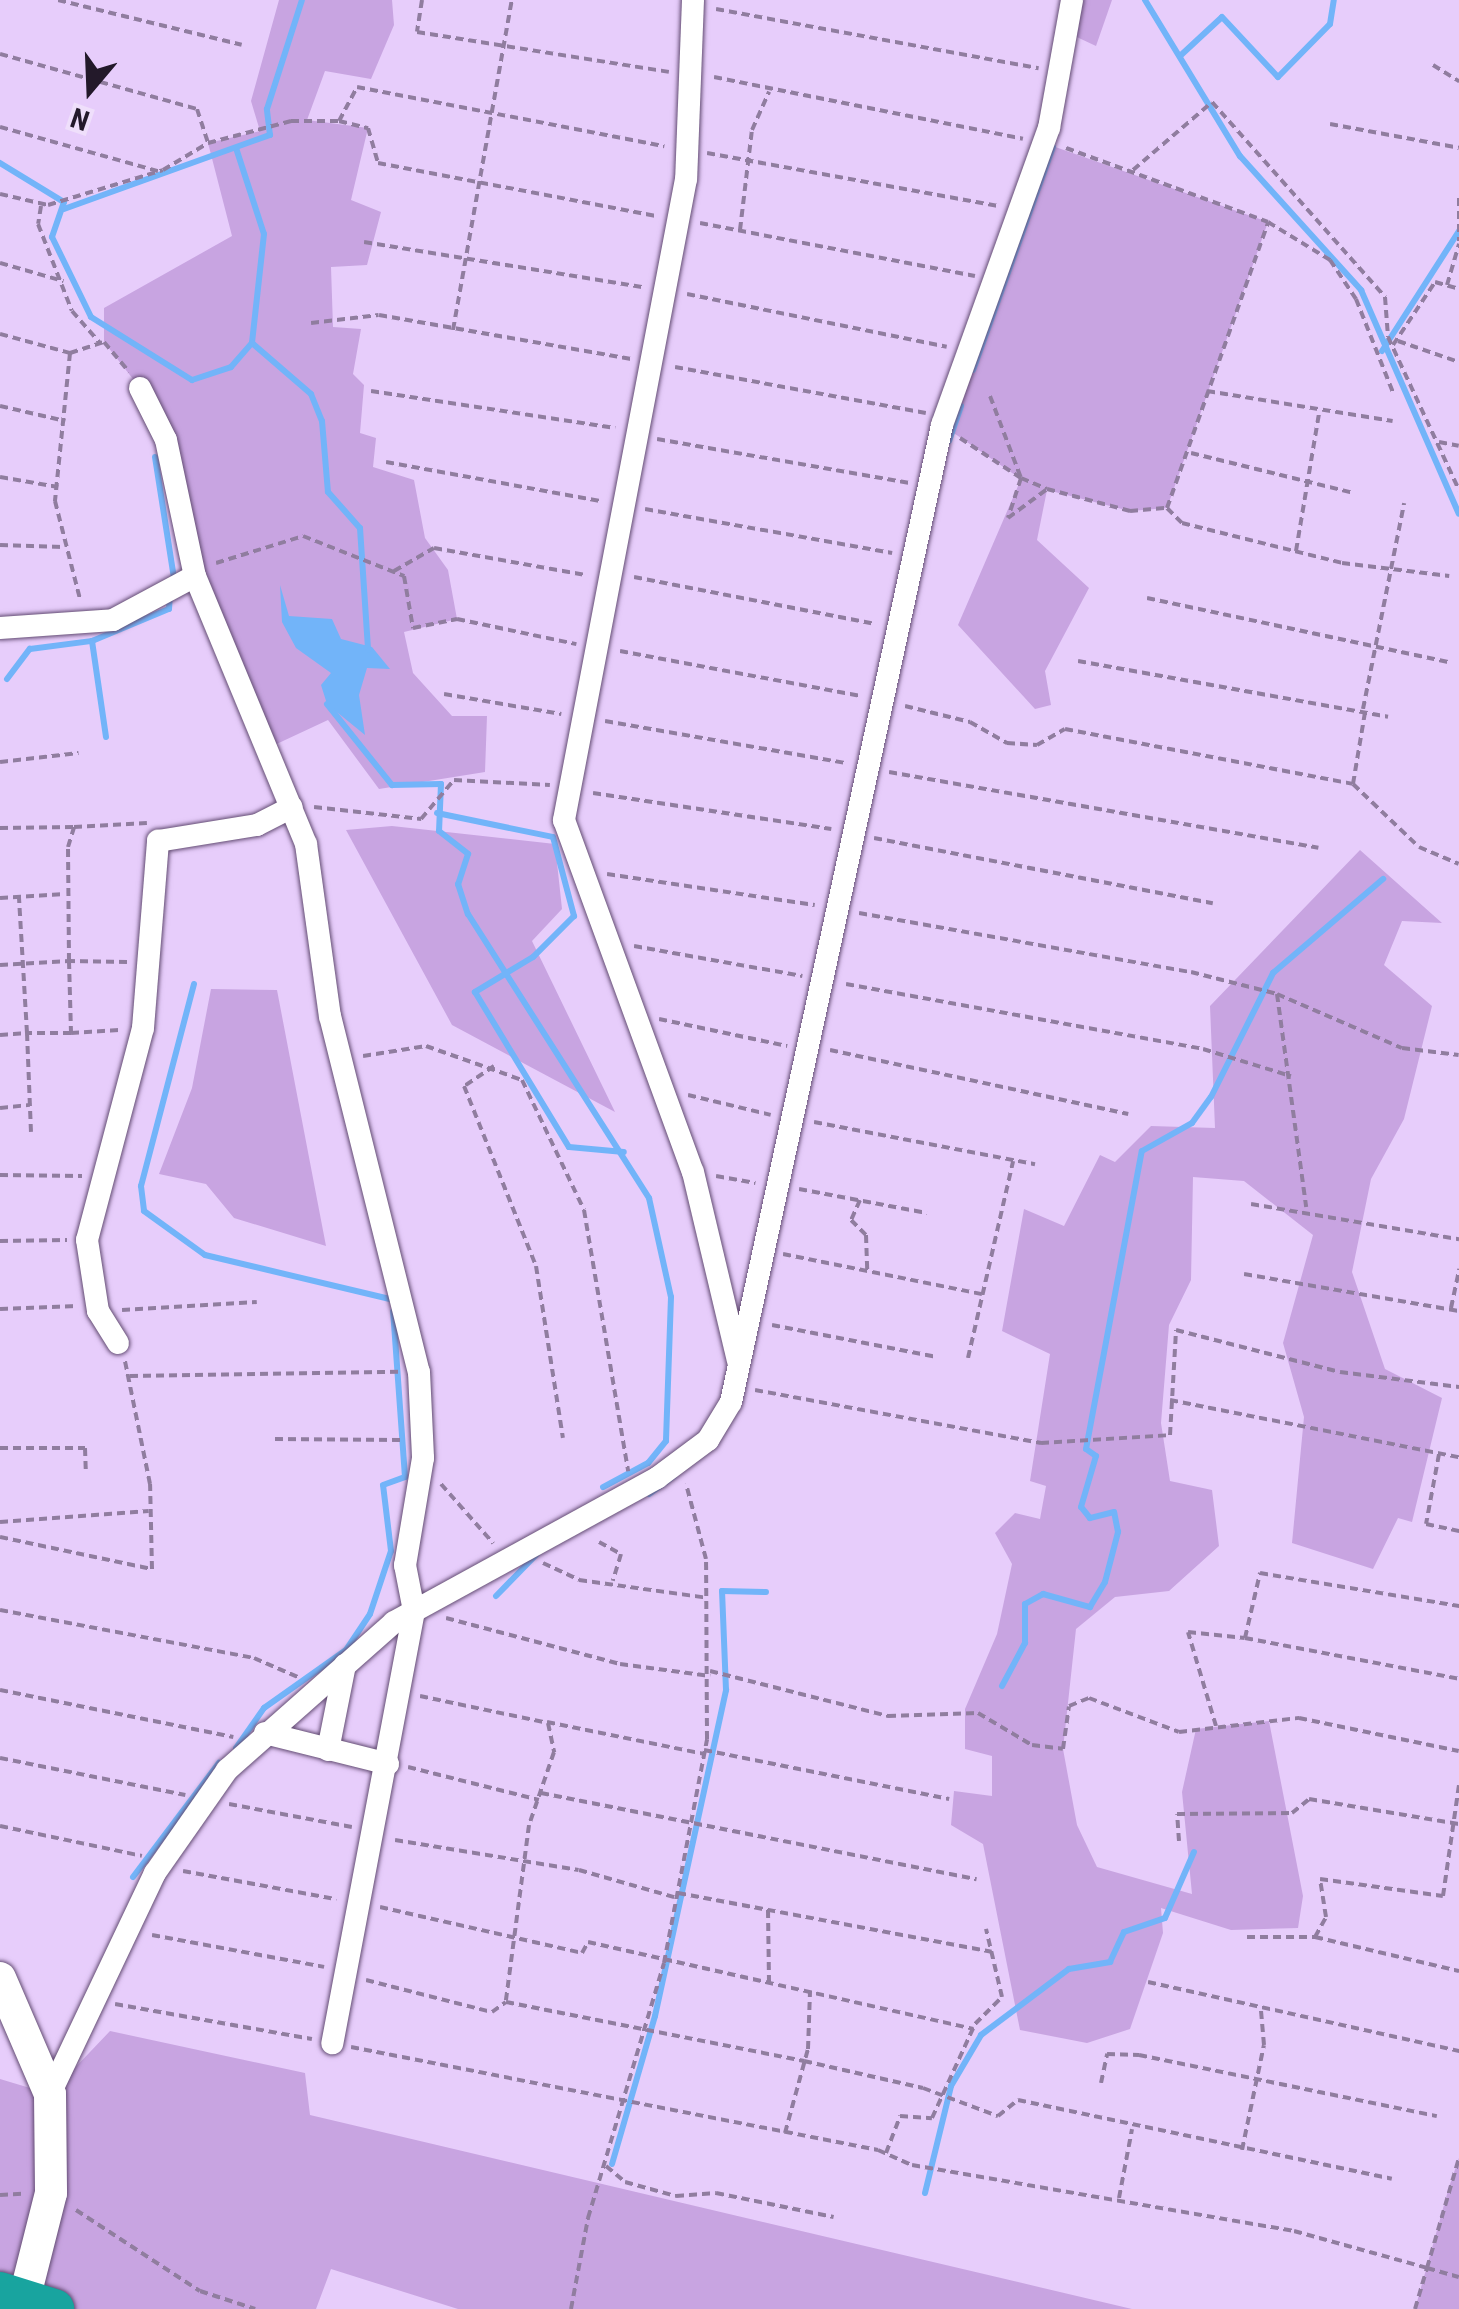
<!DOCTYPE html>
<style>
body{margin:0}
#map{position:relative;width:1459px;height:2309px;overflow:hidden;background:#e7cdfb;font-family:"Roboto Condensed",sans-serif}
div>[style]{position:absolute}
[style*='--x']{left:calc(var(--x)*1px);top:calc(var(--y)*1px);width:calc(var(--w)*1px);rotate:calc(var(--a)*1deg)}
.green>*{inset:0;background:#c8a4e1}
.water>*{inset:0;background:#72b4f9}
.stream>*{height:6px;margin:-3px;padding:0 3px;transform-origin:3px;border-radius:3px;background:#72b4f9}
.path>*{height:4px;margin-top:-2px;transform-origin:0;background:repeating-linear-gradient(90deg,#907d9f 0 8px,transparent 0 13px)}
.roads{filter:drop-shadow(0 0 2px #634c73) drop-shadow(0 0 2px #634c73)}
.street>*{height:22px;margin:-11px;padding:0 11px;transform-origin:11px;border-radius:11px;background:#fff}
.secondary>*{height:32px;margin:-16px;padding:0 16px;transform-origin:16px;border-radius:16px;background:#fff}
.highway>*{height:40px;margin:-20px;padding:0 20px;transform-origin:20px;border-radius:20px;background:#18a49f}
span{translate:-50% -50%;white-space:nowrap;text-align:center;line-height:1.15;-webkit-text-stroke:9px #efdffb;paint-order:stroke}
.north{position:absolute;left:40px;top:40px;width:100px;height:100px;-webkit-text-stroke:8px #efdffb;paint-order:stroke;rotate:199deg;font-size:28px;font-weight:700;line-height:40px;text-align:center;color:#23192a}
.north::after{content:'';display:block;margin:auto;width:35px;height:45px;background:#23192a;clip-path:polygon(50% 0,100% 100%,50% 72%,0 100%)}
</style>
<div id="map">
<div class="green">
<div style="clip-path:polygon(279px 0,392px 0,394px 25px,371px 79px,325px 71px,307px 120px,368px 128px,351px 200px,381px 212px,367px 265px,331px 267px,333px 327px,361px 329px,353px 374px,364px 385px,360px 433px,376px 438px,373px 467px,414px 480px,425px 538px,448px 570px,457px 619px,404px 632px,413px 673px,452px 716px,487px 716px,485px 772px,379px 789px,328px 720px,268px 748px,140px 388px,104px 342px,104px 308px,232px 236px,208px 143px,260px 131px,251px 101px)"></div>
<div style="clip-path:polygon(1072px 0,1112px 0,1096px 46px,1066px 32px)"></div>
<div style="clip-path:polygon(1044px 143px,1268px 222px,1167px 508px,1130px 511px,1047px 490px,1037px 540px,1089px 588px,1045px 671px,1051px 705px,1035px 709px,958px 625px,1021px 479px,942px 425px)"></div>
<div style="clip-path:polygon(392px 826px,555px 844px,562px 909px,532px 941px,615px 1112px,452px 1025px,346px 830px)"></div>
<div style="clip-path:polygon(1360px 850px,1442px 923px,1402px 921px,1384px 965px,1432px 1006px,1404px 1119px,1371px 1179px,1352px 1272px,1385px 1369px,1442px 1398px,1412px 1522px,1398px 1518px,1373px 1569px,1292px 1543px,1304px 1417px,1283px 1343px,1313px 1235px,1244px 1181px,1193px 1177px,1191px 1280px,1169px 1325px,1161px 1423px,1170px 1481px,1212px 1490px,1219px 1546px,1169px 1591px,1115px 1597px,1076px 1629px,1063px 1749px,1077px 1825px,1097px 1867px,1192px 1894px,1182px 1792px,1196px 1729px,1269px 1721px,1303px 1896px,1298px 1928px,1231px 1930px,1161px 1908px,1163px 1933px,1130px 2029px,1087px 2043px,1020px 2030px,983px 1844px,951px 1825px,954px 1791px,992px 1796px,992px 1756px,965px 1749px,965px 1709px,997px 1634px,1012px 1564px,995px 1533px,1015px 1513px,1040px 1519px,1046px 1486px,1030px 1481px,1050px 1354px,1002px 1331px,1024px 1209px,1064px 1226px,1100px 1155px,1115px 1162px,1151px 1126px,1215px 1128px,1210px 1006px)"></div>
<div style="clip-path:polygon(211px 989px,277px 990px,326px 1246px,234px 1218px,206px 1184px,159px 1174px,192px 1088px)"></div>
<div style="clip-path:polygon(110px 2031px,305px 2073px,310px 2115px,1132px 2309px,458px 2309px,331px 2269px,316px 2309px,0 2309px,0 2079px,50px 2094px)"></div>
<div style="clip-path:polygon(1459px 2158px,1459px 2309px,1415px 2309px,1449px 2187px)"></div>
</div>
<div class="water">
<div style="clip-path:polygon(280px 585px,289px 616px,332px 619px,341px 639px,372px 647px,390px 669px,367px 668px,359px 695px,365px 735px,327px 704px,321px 685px,331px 673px,296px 648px,282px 622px)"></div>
</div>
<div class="stream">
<div style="--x:1145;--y:0;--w:183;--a:58.7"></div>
<div style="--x:1240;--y:156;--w:181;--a:47.9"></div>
<div style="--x:1361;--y:290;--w:244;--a:66.4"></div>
<div style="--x:1180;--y:56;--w:57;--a:-42.9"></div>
<div style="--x:1222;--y:17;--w:82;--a:47"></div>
<div style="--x:1278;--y:77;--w:74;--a:-45.5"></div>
<div style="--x:1330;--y:24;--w:24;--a:-81"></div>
<div style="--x:236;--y:148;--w:90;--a:72"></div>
<div style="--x:264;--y:234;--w:110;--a:96.3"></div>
<div style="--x:252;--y:343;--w:78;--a:40.8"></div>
<div style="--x:311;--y:394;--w:29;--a:68"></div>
<div style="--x:322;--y:421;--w:71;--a:85.2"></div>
<div style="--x:328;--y:492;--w:48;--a:48.4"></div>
<div style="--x:360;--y:528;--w:122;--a:86.2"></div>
<div style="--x:0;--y:163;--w:75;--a:31.4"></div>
<div style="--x:64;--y:202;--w:37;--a:109"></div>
<div style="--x:52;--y:237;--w:89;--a:64"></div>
<div style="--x:91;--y:317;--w:119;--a:32"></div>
<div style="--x:192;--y:380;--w:41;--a:-18.4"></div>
<div style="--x:231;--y:367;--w:32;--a:-49"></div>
<div style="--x:64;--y:209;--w:219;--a:-19.8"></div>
<div style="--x:270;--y:135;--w:26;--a:-97"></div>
<div style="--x:267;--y:109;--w:114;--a:-72.2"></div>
<div style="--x:1382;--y:351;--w:143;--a:-57.3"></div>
<div style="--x:973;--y:370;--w:237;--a:-70.3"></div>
<div style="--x:949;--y:441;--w:37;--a:-71"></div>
<div style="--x:155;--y:457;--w:122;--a:81.1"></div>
<div style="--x:92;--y:641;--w:83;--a:-22.6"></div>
<div style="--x:169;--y:609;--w:13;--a:-86"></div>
<div style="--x:7;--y:679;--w:38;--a:-53"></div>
<div style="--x:30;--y:649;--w:63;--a:-7.4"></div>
<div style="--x:92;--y:641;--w:97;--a:81.7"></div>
<div style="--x:327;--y:704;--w:104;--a:51.3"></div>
<div style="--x:392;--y:785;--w:49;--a:-1.2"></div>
<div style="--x:441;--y:784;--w:47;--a:92.4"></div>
<div style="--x:439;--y:831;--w:37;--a:38"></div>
<div style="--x:468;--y:854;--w:32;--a:108"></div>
<div style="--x:458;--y:884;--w:32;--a:72"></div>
<div style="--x:468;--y:914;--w:337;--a:57.5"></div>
<div style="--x:649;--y:1198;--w:101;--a:77.5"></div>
<div style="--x:671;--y:1297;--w:144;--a:92"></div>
<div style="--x:666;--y:1441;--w:28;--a:129"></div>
<div style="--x:648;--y:1463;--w:51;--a:151.9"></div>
<div style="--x:437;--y:813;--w:118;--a:11.7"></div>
<div style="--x:553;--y:837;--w:82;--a:75.1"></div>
<div style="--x:574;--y:916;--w:58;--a:135"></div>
<div style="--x:533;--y:957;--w:68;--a:148.9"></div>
<div style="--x:475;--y:992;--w:181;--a:58.8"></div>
<div style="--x:569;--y:1147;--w:55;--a:5.2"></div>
<div style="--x:194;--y:984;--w:209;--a:104.7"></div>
<div style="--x:141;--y:1186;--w:25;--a:83"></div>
<div style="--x:144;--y:1211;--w:75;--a:35.8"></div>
<div style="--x:205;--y:1255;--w:190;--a:13.4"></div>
<div style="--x:649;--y:1494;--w:31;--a:-36"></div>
<div style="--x:496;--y:1596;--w:59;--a:-45.7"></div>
<div style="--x:1002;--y:1686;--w:49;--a:-61.9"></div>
<div style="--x:1025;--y:1643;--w:39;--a:-90"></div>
<div style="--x:1025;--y:1604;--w:21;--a:-29"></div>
<div style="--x:1043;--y:1594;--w:49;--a:15.5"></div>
<div style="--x:1090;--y:1607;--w:29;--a:-59"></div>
<div style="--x:1105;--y:1582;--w:52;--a:-75.4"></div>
<div style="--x:1118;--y:1532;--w:20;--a:-101"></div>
<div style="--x:1114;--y:1512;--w:25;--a:166"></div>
<div style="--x:1090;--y:1518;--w:14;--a:-129"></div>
<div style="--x:1081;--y:1507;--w:53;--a:-73.6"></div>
<div style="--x:1096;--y:1456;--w:12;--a:-145"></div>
<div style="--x:1086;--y:1449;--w:303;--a:-79.4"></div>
<div style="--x:1142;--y:1151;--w:57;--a:-29.2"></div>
<div style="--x:1192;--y:1123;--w:32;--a:-54"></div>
<div style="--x:1211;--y:1097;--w:139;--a:-63.4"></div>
<div style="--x:1273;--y:973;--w:145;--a:-40.5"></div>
<div style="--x:236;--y:1748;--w:49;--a:-55"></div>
<div style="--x:264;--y:1708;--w:100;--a:-35.3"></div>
<div style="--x:346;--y:1650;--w:43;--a:-56.3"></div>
<div style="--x:370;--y:1614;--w:66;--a:-71.6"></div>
<div style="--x:391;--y:1551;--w:66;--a:-96.9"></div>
<div style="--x:383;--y:1485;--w:23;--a:-20"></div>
<div style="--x:405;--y:1477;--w:166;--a:-94.1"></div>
<div style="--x:133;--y:1877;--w:143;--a:-53"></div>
<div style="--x:612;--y:2164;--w:154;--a:-73.8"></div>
<div style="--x:655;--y:2016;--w:334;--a:-77.7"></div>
<div style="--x:726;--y:1690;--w:99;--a:-92.3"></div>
<div style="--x:722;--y:1591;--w:44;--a:1.3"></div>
<div style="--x:925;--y:2193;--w:110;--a:-76.3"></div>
<div style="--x:951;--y:2086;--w:59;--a:-59.5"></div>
<div style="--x:981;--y:2035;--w:110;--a:-36.9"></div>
<div style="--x:1069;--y:1969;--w:42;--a:-9.7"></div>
<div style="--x:1110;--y:1962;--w:33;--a:-65"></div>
<div style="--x:1124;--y:1932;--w:43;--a:-18.9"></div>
<div style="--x:1165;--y:1918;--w:72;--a:-66.3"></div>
</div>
<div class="path">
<div style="--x:58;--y:0;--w:189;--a:13.7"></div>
<div style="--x:422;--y:0;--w:32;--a:99"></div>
<div style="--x:417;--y:32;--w:255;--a:9"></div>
<div style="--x:716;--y:9;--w:328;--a:10.4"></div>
<div style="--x:0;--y:54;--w:205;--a:15.6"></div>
<div style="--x:197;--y:109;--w:36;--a:72"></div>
<div style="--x:1433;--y:65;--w:31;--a:32"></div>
<div style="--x:714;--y:77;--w:315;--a:11.3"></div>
<div style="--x:339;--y:121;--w:38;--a:-62"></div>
<div style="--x:357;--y:87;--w:313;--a:10.9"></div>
<div style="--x:1330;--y:124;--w:131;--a:10.5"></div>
<div style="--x:0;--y:127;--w:164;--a:15.6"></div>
<div style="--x:1066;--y:148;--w:215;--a:20.1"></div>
<div style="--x:707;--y:153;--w:296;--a:10.3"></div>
<div style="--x:1133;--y:170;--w:104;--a:-40.7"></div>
<div style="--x:1212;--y:102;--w:261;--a:48.4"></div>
<div style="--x:1385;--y:297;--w:40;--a:85.7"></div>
<div style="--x:1388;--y:337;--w:169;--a:65.1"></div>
<div style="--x:0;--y:194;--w:49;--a:12.9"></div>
<div style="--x:48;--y:205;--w:120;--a:-16.9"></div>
<div style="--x:163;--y:170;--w:52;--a:-31"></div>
<div style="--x:208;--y:143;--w:86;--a:-14.8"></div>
<div style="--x:291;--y:121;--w:48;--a:0"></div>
<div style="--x:339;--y:121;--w:30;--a:14"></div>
<div style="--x:368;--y:128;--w:36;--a:74"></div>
<div style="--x:378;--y:163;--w:283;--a:10.8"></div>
<div style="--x:1459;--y:198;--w:43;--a:90"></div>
<div style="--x:41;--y:206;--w:18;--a:99"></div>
<div style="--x:38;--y:224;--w:93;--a:68.7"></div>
<div style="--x:72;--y:311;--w:43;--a:48.8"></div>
<div style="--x:700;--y:223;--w:280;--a:10.9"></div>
<div style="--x:740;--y:230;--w:101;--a:-83.2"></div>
<div style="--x:752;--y:130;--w:42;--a:-65.9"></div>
<div style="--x:364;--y:242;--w:283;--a:9.2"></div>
<div style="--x:0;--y:263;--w:66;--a:15.9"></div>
<div style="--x:1447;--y:285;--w:43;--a:-73.7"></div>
<div style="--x:687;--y:294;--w:265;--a:11.5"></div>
<div style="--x:311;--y:323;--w:68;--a:-6.7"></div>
<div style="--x:379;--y:315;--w:256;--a:9.9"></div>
<div style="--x:453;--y:330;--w:335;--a:-79.9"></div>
<div style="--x:0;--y:334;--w:73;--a:15.2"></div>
<div style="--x:70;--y:353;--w:36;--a:-18"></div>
<div style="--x:104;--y:342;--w:39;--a:50"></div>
<div style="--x:1398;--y:341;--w:65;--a:19"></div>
<div style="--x:1393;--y:345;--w:76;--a:-56.3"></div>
<div style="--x:1435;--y:282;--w:25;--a:16"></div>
<div style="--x:70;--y:353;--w:149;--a:95.8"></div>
<div style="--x:55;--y:501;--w:101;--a:75.7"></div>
<div style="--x:675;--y:367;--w:255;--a:10.4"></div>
<div style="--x:371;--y:391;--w:247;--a:8.6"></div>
<div style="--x:1207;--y:391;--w:188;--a:9.2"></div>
<div style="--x:990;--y:396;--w:88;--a:69.3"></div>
<div style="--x:1021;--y:478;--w:28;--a:23"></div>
<div style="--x:0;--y:406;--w:67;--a:13"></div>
<div style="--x:960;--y:438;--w:73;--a:33.3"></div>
<div style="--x:1021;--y:478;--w:42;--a:108"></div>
<div style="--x:1008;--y:518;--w:49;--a:-36.6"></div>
<div style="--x:1047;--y:489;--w:86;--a:14.8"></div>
<div style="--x:1130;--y:511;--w:37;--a:-5"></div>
<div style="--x:1167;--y:508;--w:21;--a:45"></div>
<div style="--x:1182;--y:523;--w:165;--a:14"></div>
<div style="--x:1342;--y:563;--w:108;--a:6.9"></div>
<div style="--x:657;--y:439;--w:255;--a:9.9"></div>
<div style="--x:1439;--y:442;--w:20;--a:11"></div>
<div style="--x:1191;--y:453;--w:168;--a:13.8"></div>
<div style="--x:386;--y:462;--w:219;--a:10.3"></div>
<div style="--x:0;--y:477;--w:59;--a:9.8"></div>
<div style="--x:1167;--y:508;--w:303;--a:-70.5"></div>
<div style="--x:1268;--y:222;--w:73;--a:31.5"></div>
<div style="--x:1330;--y:260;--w:47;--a:56.3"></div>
<div style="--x:1356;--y:299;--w:103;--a:68.4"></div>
<div style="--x:645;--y:509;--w:251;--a:10.1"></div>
<div style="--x:0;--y:545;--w:63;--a:1.8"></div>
<div style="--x:1296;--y:551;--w:140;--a:-80.5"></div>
<div style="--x:216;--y:563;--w:91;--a:-17.2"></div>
<div style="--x:303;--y:536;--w:109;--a:21.6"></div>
<div style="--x:404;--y:576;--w:53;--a:80.2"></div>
<div style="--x:413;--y:628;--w:45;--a:-11.6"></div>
<div style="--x:457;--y:619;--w:122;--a:11.9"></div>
<div style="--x:394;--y:571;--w:46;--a:-29.9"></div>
<div style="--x:434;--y:548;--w:154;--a:10.1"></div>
<div style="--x:634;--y:577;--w:246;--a:11"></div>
<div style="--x:1147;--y:598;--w:309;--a:12"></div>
<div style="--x:620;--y:651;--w:245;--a:10.6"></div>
<div style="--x:1078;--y:661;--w:315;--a:10.2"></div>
<div style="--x:444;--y:694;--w:119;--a:9.7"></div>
<div style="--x:905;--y:706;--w:67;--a:13.8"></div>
<div style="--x:970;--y:722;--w:43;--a:29.6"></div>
<div style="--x:1007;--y:743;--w:30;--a:4"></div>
<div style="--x:1037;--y:745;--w:32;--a:-30"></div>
<div style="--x:1065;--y:729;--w:293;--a:10.8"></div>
<div style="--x:1353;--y:784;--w:91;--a:43.7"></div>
<div style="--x:1419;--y:847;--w:43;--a:23"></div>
<div style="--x:1363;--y:709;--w:210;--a:-78.7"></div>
<div style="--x:605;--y:721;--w:245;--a:9.9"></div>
<div style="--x:0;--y:762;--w:79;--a:-6.6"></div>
<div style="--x:889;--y:772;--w:436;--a:10"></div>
<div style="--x:1353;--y:784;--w:73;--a:-80.5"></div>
<div style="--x:593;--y:793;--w:241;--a:8.6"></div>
<div style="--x:314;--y:807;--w:108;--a:6.4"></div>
<div style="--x:421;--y:819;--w:51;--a:-49.8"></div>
<div style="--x:454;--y:780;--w:96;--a:3"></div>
<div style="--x:0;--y:828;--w:74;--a:-0.8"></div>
<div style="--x:874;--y:838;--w:345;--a:10.9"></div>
<div style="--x:607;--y:874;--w:210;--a:8.5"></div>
<div style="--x:0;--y:898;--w:65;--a:-3.5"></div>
<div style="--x:859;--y:913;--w:337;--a:10.1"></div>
<div style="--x:1191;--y:972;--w:89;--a:14.3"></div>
<div style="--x:1277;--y:994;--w:136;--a:23.4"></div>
<div style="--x:1402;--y:1048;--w:57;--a:7"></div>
<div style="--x:634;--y:946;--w:171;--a:10.1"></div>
<div style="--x:127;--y:962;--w:58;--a:-179"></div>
<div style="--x:69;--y:961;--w:114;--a:-90.5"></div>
<div style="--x:68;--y:847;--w:21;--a:-73"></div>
<div style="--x:74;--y:827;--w:73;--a:-3.1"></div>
<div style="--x:0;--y:965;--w:69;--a:-3.3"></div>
<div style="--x:69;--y:961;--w:72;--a:88.4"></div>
<div style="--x:71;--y:1033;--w:44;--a:180"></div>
<div style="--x:27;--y:1033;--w:99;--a:87.7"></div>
<div style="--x:846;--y:984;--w:363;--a:10.3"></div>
<div style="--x:1203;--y:1049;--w:92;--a:17.1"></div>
<div style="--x:1277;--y:994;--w:215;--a:82.2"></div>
<div style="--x:659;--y:1019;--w:131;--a:11.9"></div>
<div style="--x:71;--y:1033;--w:48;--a:-3.6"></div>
<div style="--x:0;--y:1035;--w:27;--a:-4"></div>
<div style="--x:27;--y:1033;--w:136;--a:-93.4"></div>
<div style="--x:830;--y:1050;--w:305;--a:12.1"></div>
<div style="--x:363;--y:1056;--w:64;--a:-9"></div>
<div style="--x:426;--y:1046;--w:102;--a:19.5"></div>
<div style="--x:522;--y:1080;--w:144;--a:64.5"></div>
<div style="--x:584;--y:1210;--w:265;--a:80.4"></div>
<div style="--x:494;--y:1066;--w:36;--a:146"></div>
<div style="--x:464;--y:1086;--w:194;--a:68.2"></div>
<div style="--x:536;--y:1266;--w:174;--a:81.1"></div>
<div style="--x:688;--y:1095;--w:85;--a:13.5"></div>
<div style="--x:0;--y:1108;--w:30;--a:-6"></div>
<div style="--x:814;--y:1122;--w:225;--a:10.8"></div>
<div style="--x:0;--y:1175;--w:82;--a:0.7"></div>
<div style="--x:716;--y:1176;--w:40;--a:10"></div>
<div style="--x:799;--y:1189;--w:130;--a:10.6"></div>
<div style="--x:860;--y:1200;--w:22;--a:114"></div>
<div style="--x:851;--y:1220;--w:21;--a:45"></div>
<div style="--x:866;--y:1235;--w:36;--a:88"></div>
<div style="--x:1251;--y:1204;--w:211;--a:9.6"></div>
<div style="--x:0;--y:1241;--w:67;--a:-0.9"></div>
<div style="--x:783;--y:1254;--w:203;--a:11.4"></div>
<div style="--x:1244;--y:1274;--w:218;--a:9.8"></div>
<div style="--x:1451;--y:1308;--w:40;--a:-78"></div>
<div style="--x:0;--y:1309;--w:77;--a:-2.2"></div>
<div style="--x:122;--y:1310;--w:135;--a:-3.4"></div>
<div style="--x:772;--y:1325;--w:168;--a:11"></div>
<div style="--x:968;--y:1358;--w:202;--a:-77.1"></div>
<div style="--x:130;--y:1376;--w:269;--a:-0.9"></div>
<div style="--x:755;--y:1390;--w:291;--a:10.5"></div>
<div style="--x:1041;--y:1443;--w:129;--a:-3.5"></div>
<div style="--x:1170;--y:1435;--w:105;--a:-86.7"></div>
<div style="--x:1176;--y:1330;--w:169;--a:14.4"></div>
<div style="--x:1340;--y:1372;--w:120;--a:7.2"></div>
<div style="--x:1170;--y:1400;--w:295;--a:11.2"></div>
<div style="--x:275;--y:1439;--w:125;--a:0.5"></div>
<div style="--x:0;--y:1448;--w:85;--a:0"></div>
<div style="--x:85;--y:1448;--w:25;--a:88"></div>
<div style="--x:1439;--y:1454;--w:71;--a:100.5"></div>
<div style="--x:1426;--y:1524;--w:34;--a:12"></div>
<div style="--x:441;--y:1484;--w:79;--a:48.6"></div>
<div style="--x:0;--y:1522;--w:149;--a:-4.2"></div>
<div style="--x:0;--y:1537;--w:155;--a:11.9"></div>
<div style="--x:152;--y:1569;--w:85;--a:-91.3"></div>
<div style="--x:150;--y:1484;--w:126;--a:-101.5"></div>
<div style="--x:599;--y:1542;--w:25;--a:29"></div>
<div style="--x:621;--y:1554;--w:28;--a:107"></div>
<div style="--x:543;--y:1563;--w:40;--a:25"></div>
<div style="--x:579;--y:1580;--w:130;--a:7.9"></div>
<div style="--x:0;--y:1610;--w:258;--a:10.7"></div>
<div style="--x:254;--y:1658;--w:50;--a:23.5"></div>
<div style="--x:446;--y:1618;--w:180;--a:14.8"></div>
<div style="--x:620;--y:1664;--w:91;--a:7.6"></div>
<div style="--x:1245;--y:1638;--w:218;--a:10.8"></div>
<div style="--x:710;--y:1671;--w:184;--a:14.2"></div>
<div style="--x:888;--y:1716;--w:90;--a:-1.9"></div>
<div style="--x:978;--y:1713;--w:63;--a:30.7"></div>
<div style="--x:1032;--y:1745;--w:31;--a:7"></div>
<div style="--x:1063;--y:1749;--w:43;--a:-82.1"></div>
<div style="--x:1069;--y:1706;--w:22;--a:-22"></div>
<div style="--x:1089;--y:1698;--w:96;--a:20.7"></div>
<div style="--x:1179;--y:1732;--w:121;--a:-6.7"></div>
<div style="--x:1299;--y:1718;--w:163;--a:11.7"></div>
<div style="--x:0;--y:1690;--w:238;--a:11.4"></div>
<div style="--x:420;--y:1696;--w:131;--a:11.9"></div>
<div style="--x:548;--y:1723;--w:30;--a:78"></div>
<div style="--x:554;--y:1752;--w:77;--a:108.9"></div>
<div style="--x:529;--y:1825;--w:177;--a:97.5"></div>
<div style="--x:547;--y:1722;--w:160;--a:11.5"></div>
<div style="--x:1216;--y:1726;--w:98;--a:-106.6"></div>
<div style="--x:1188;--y:1632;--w:57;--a:6"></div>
<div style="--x:1245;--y:1638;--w:67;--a:-77"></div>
<div style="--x:1260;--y:1573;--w:202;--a:9.4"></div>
<div style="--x:704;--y:1750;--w:250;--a:11.3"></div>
<div style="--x:0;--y:1758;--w:189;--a:11.3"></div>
<div style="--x:408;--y:1767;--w:135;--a:14.1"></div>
<div style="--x:541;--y:1793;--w:444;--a:11.2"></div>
<div style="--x:229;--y:1804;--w:125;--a:10.6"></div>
<div style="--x:0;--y:1826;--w:145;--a:11.9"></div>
<div style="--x:395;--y:1840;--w:186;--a:9.3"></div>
<div style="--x:579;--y:1870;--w:99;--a:15.9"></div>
<div style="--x:1179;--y:1841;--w:27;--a:-94"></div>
<div style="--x:1177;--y:1814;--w:115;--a:-0.5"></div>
<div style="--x:1292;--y:1813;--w:22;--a:-39"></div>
<div style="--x:1309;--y:1799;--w:152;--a:9.5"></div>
<div style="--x:183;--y:1871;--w:156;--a:10.4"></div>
<div style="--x:678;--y:1893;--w:319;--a:10.6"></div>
<div style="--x:380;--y:1907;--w:207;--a:12.8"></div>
<div style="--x:582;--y:1953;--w:13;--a:-61"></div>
<div style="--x:588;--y:1942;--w:395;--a:12.7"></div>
<div style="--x:768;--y:1910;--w:74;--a:89.2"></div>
<div style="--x:152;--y:1935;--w:175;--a:10.5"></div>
<div style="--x:1247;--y:1937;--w:68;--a:0"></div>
<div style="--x:1315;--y:1937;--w:148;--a:13.3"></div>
<div style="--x:1315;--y:1937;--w:23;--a:-61"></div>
<div style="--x:1326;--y:1917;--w:38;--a:-99"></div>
<div style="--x:1320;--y:1879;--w:124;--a:7.9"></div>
<div style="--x:1443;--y:1896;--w:112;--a:-81.8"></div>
<div style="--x:366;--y:1980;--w:130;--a:14.3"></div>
<div style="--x:492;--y:2012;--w:17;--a:-36"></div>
<div style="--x:506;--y:2002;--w:304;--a:11.2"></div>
<div style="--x:804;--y:2061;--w:122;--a:12.8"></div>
<div style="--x:923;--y:2088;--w:80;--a:20.5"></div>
<div style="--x:998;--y:2116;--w:26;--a:-39"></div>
<div style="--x:1018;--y:2100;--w:382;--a:11.9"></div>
<div style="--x:1148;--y:1982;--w:319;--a:12.5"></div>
<div style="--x:115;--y:2004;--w:200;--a:10.1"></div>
<div style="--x:351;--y:2047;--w:537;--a:11.06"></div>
<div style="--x:878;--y:2150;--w:37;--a:24"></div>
<div style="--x:912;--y:2165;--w:388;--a:9.8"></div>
<div style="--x:1294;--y:2231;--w:138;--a:15.5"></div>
<div style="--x:1427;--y:2268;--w:115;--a:-73.8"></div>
<div style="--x:1101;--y:2083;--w:30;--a:-78"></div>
<div style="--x:1107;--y:2054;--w:32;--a:2"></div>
<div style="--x:1139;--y:2055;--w:304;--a:11.6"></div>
<div style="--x:785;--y:2133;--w:87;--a:-74.7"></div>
<div style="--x:808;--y:2049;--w:58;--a:-88"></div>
<div style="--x:1242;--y:2150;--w:107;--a:-78.2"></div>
<div style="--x:1264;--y:2045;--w:35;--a:-95"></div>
<div style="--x:886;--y:2153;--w:40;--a:-69"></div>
<div style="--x:900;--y:2116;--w:32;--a:4"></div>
<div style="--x:932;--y:2118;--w:103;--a:-65.4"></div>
<div style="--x:975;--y:2024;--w:38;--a:-45"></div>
<div style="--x:1002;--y:1997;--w:70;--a:-103.2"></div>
<div style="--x:606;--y:2166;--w:25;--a:40"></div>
<div style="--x:625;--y:2182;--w:53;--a:15.4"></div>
<div style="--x:676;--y:2196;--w:40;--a:-4.3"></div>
<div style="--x:716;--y:2193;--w:120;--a:11.5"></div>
<div style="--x:0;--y:2195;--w:22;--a:-3"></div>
<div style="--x:1119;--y:2198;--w:70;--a:-79.3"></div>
<div style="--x:76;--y:2210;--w:148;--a:33.2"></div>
<div style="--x:200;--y:2291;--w:58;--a:18.1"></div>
<div style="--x:571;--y:2309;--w:93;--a:-79.4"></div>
<div style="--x:588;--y:2218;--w:266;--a:-73.4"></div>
<div style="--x:664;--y:1963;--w:228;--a:-79.1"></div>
<div style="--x:707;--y:1739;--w:180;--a:-90.3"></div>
<div style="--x:706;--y:1559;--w:78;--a:-104.9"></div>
<div style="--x:1415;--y:2309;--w:43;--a:-73.7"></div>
<div style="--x:1427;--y:2268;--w:33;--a:16"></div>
</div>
<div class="roads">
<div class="street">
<div style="--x:693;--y:0;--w:179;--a:92.2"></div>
<div style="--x:686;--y:179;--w:653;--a:100.78"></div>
<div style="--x:564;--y:820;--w:375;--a:69.9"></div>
<div style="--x:693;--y:1172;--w:194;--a:76.6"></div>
<div style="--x:140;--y:388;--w:58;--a:63.4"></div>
<div style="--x:166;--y:440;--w:139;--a:78"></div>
<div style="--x:195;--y:576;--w:290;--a:67.5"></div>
<div style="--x:306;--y:844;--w:174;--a:82.1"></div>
<div style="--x:330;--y:1016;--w:367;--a:76"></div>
<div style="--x:419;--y:1372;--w:86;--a:87.3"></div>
<div style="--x:423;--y:1458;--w:109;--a:99.5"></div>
<div style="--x:405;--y:1565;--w:47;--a:78.9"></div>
<div style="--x:414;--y:1611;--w:440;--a:100.7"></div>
<div style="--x:0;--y:628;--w:113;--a:-4"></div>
<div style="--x:113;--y:620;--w:93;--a:-28.2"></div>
<div style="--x:118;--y:1343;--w:38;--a:-122"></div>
<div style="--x:98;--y:1311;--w:72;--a:-98.8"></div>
<div style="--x:87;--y:1240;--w:219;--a:-75.2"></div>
<div style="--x:143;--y:1028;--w:188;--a:-85.4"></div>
<div style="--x:158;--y:841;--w:100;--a:-9.2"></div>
<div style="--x:257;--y:825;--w:39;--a:-27"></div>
<div style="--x:265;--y:1733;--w:127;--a:14.1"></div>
<div style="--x:328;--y:1750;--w:87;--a:-78.7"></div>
<div style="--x:50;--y:2094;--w:245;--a:-64.6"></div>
<div style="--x:155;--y:1873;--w:126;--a:-55"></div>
<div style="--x:227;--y:1770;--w:223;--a:-41.5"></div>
<div style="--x:394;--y:1622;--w:300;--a:-28.7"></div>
<div style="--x:657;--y:1478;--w:64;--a:-36.7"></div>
<div style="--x:708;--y:1440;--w:44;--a:-58.8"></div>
<div style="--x:731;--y:1402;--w:1000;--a:-77.81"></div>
<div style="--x:942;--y:425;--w:316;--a:-70.2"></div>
<div style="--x:1049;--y:128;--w:130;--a:-79.8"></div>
</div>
<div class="secondary">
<div style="--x:0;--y:1978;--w:126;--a:66.7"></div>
<div style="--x:50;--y:2094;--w:99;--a:89.4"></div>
<div style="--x:51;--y:2193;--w:110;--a:104.2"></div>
</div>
<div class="highway">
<div style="--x:0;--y:2292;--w:57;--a:17.5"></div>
</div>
</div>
<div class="north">N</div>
</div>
